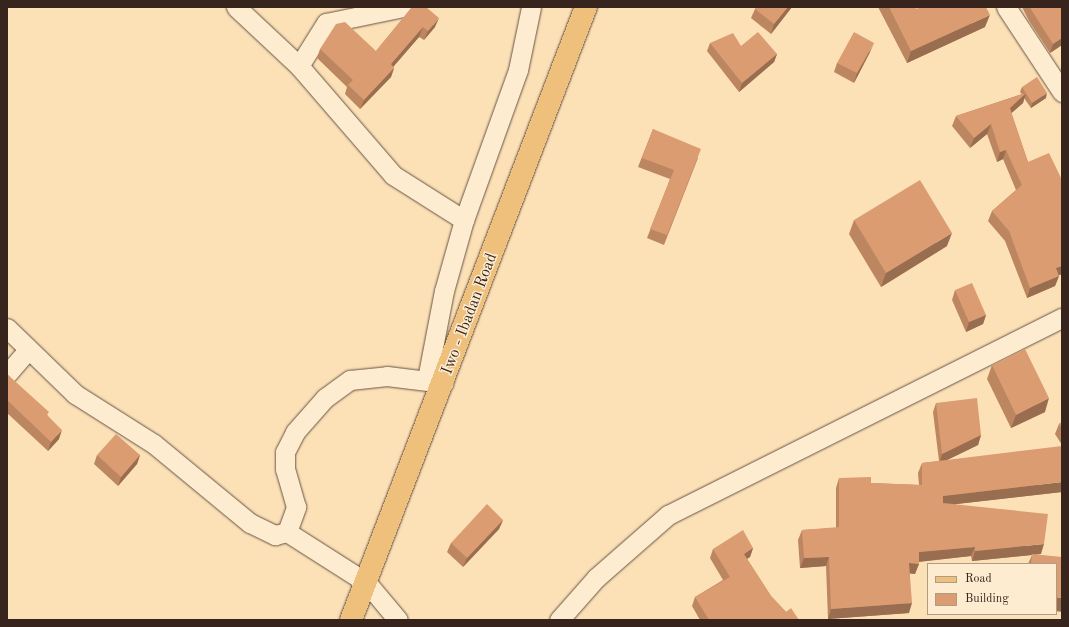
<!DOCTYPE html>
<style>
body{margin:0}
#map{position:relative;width:1069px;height:627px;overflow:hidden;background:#fce1b7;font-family:"Old Standard TT",serif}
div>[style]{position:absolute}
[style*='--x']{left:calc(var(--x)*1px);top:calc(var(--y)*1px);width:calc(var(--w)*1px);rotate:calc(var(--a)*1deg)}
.roads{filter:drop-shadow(0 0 1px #685344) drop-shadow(0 0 1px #685344)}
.street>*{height:19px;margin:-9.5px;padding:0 9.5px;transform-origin:9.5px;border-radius:9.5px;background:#fdecd0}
.primary>*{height:22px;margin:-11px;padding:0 11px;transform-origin:11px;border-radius:11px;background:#eec07c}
.wall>*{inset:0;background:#bc8661}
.shaded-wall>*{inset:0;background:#996d4f}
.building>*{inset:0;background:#db9c71}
span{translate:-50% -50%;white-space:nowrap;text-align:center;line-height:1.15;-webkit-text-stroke:3px #fdecd0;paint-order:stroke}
.street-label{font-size:16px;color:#36241d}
.frame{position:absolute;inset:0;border:8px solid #36241d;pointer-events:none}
.legend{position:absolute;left:927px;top:563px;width:130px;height:52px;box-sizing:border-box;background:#fdecd0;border:1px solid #ad9c88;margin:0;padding:5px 7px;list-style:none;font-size:12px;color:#36241d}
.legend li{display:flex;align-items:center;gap:8px;height:20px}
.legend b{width:20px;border:1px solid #ad9c88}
</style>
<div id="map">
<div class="roads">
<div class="street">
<div style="--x:236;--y:7;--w:86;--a:43.1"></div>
<div style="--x:299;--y:66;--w:144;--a:49.2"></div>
<div style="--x:393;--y:175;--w:84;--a:32.4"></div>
<div style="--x:1006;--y:7;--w:102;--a:56.6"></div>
<div style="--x:299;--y:66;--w:51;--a:-57.9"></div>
<div style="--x:326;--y:23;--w:79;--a:-11.7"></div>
<div style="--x:7;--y:328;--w:95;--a:44.1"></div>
<div style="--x:75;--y:394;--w:93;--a:32.3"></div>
<div style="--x:154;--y:444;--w:124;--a:39.5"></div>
<div style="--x:250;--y:523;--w:28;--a:26"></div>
<div style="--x:275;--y:535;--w:12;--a:-14"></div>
<div style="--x:287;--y:532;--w:27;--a:-70"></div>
<div style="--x:296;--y:507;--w:40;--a:-106"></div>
<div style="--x:285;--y:469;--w:17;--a:-90"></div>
<div style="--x:285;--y:452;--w:22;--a:-63"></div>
<div style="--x:295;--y:432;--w:45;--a:-48.6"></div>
<div style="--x:325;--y:398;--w:31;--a:-36"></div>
<div style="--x:350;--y:380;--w:37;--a:-6"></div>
<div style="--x:387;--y:376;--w:57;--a:7"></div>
<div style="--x:7;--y:374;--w:30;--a:-49"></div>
<div style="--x:427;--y:379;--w:90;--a:-79.1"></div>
<div style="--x:444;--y:291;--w:74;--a:-74.3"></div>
<div style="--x:464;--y:220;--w:159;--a:-70.2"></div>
<div style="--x:518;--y:70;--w:64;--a:-78.3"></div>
<div style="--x:287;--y:532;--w:95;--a:32.5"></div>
<div style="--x:367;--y:583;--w:48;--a:50"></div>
<div style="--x:559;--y:620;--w:56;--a:-48.6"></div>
<div style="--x:596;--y:578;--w:96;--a:-41.2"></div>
<div style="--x:668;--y:515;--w:441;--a:-26.6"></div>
</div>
<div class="primary">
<div style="--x:351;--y:620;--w:657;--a:-69.03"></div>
</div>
</div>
<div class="wall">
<div style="clip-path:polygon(412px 7px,435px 27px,424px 40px,419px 37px,393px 67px,394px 68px,391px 77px,360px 109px,345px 94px,347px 87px,317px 58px,320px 49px,376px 51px)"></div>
<div style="clip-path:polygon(756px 7px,792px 7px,771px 34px,751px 18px,755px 9px)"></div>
<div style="clip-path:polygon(878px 7px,916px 7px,916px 9px,985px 27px,907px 63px)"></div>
<div style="clip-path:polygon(1022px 7px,1062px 7px,1062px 45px,1050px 53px,1029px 21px)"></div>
<div style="clip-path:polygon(710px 43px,741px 46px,777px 54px,774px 62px,739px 92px,707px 51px)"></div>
<div style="clip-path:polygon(870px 52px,854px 83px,834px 72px,837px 63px)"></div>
<div style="clip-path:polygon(1022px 87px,1046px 98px,1031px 108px,1024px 98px,1023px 103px,1011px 113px,1028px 162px,1062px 180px,1062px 274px,1059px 275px,1059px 276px,1055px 286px,1027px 298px,1005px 241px,988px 221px,992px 211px,1016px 190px,1003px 159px,997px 162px,987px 134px,970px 148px,952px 126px,956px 116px,1022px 94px,1020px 92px)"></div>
<div style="clip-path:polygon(653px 129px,698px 158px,664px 245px,647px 238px,670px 179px,638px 167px)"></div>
<div style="clip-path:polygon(854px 220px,947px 246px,881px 287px,849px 234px)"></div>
<div style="clip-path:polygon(955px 290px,986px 315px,983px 324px,966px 332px,952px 300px)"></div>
<div style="clip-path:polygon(992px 365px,1045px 412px,1011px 428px,987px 379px)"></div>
<div style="clip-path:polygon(7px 374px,48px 416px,59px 439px,48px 451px,7px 413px)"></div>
<div style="clip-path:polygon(936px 403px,981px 435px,978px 445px,947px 460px,1062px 492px,955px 504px,1041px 554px,1035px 554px,1056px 564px,1028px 564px,1032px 555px,972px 561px,971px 556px,919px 562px,915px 574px,910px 573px,909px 613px,828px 619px,826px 566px,800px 568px,798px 540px,802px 530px,836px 528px,836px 488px,839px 478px,871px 483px,919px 485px,918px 473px,922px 463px,939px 461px,933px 412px)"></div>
<div style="clip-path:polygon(1062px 422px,1062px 445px,1055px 434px,1059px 424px)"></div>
<div style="clip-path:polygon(97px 455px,140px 455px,137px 464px,118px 486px,94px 464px)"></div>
<div style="clip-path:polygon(503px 520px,499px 529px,463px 567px,447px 552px,451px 543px)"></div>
<div style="clip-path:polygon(753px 548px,750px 557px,747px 559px,771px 596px,786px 612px,799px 620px,700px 620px,692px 606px,695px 597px,723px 580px,710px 558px,713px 549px)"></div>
</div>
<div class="shaded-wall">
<div style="clip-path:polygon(788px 7px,792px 7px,771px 34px,774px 24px)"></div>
<div style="clip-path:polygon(990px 15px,985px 27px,907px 63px,911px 51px)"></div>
<div style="clip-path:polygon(439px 18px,435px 27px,424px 40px,428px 31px)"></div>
<div style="clip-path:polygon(423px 27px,419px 37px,387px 74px,391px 64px)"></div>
<div style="clip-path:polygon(1062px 38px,1062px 45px,1050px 53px,1053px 44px)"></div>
<div style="clip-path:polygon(874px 43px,870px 52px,854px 83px,857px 73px)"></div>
<div style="clip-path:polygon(777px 54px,774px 62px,739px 92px,742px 83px)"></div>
<div style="clip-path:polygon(394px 68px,391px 77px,360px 109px,364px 100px)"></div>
<div style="clip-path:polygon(1026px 93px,1023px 103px,1006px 118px,1010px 108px)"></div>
<div style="clip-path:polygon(1047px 93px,1046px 98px,1031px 108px,1032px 103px)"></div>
<div style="clip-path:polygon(991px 124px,987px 134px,970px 148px,974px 138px)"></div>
<div style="clip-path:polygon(1006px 150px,1003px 159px,997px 162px,1000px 152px)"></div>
<div style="clip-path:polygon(952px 233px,947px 246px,881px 287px,886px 273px)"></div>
<div style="clip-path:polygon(1062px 266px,1062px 274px,1052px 278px,1056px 268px)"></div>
<div style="clip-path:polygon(1059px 276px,1055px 286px,1027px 298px,1030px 288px)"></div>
<div style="clip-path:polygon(986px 315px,983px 324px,966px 332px,969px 322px)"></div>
<div style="clip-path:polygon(1049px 398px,1045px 412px,1011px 428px,1016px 415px)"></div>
<div style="clip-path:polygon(62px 430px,59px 439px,48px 451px,51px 442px)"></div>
<div style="clip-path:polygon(981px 435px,978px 445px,939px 464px,942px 454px)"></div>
<div style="clip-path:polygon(140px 455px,137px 464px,118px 486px,121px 477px)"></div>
<div style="clip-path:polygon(1062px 482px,1062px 492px,940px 506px,943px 496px)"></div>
<div style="clip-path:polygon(503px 520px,499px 529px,463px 567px,467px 558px)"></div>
<div style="clip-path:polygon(1044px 544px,1041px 554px,972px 561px,975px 551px)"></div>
<div style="clip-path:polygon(975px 547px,971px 556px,916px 562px,919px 552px)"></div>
<div style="clip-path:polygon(753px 548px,750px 557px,740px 563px,744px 554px)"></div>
<div style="clip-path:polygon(829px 557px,826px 566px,800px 568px,804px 558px)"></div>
<div style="clip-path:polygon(909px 563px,919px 564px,915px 574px,905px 573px)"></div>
<div style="clip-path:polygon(1056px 597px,1062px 598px,1062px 612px,1056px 611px)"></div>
<div style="clip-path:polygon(912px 603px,909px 613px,828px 619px,831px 609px)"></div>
</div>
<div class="building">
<div style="clip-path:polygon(412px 7px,426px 7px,439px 18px,428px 31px,423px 27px,391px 64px,394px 68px,364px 100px,348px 85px,353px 80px,320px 49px,336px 24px,345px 22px,376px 51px)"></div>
<div style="clip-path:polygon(756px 7px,788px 7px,774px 24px,755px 9px)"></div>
<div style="clip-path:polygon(889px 7px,916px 7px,916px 9px,920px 7px,986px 7px,990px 15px,911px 51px)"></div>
<div style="clip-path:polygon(1030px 7px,1062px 7px,1062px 38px,1053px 44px,1032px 11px)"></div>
<div style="clip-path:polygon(758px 32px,777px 54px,742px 83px,710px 43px,733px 33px,741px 46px)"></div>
<div style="clip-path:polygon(854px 32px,874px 43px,857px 73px,837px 63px)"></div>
<div style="clip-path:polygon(1037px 77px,1047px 93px,1032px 103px,1022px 87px)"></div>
<div style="clip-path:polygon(1026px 93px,1010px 108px,1028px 162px,1049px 153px,1062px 180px,1062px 266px,1056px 268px,1059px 276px,1030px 288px,1009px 231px,992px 211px,1022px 185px,1006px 150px,1000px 152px,991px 124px,974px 138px,956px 116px)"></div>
<div style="clip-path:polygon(653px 129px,701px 149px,667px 235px,650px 229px,674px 170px,642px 158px)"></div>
<div style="clip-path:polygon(920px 180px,952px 233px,886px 273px,854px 220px)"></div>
<div style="clip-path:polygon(972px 283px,986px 315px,969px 322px,955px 290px)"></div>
<div style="clip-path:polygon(1025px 349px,1049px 398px,1016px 415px,992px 365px)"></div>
<div style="clip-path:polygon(7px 374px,49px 412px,47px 415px,62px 430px,51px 442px,7px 400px)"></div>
<div style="clip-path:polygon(977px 398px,981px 435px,942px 454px,936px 403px)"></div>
<div style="clip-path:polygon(1062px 422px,1062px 429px,1059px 424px)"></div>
<div style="clip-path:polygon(116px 434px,140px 455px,121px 477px,97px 455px)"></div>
<div style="clip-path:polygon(1062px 446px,1062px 482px,943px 496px,943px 503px,1048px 514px,1044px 544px,975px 551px,975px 547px,919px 552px,919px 564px,909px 563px,912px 603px,831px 609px,829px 557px,804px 558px,802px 530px,839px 527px,839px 478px,871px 477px,871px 483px,922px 485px,922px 463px)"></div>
<div style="clip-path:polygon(487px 504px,503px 520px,467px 558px,451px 543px)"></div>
<div style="clip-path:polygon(743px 530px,753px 548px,744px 554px,771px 596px,786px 612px,791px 608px,799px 620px,709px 620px,695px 597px,730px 577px,713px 549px)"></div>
<div style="clip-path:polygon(1032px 554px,1062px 557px,1062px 598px,1056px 597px,1056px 564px,1031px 564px)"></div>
</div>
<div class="street-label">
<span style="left:470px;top:314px;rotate:-69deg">Iwo - Ibadan Road</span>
</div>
<div class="frame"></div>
<ul class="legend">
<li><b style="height:5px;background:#eec07c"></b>Road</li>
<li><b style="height:11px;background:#db9c71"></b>Building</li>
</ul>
</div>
